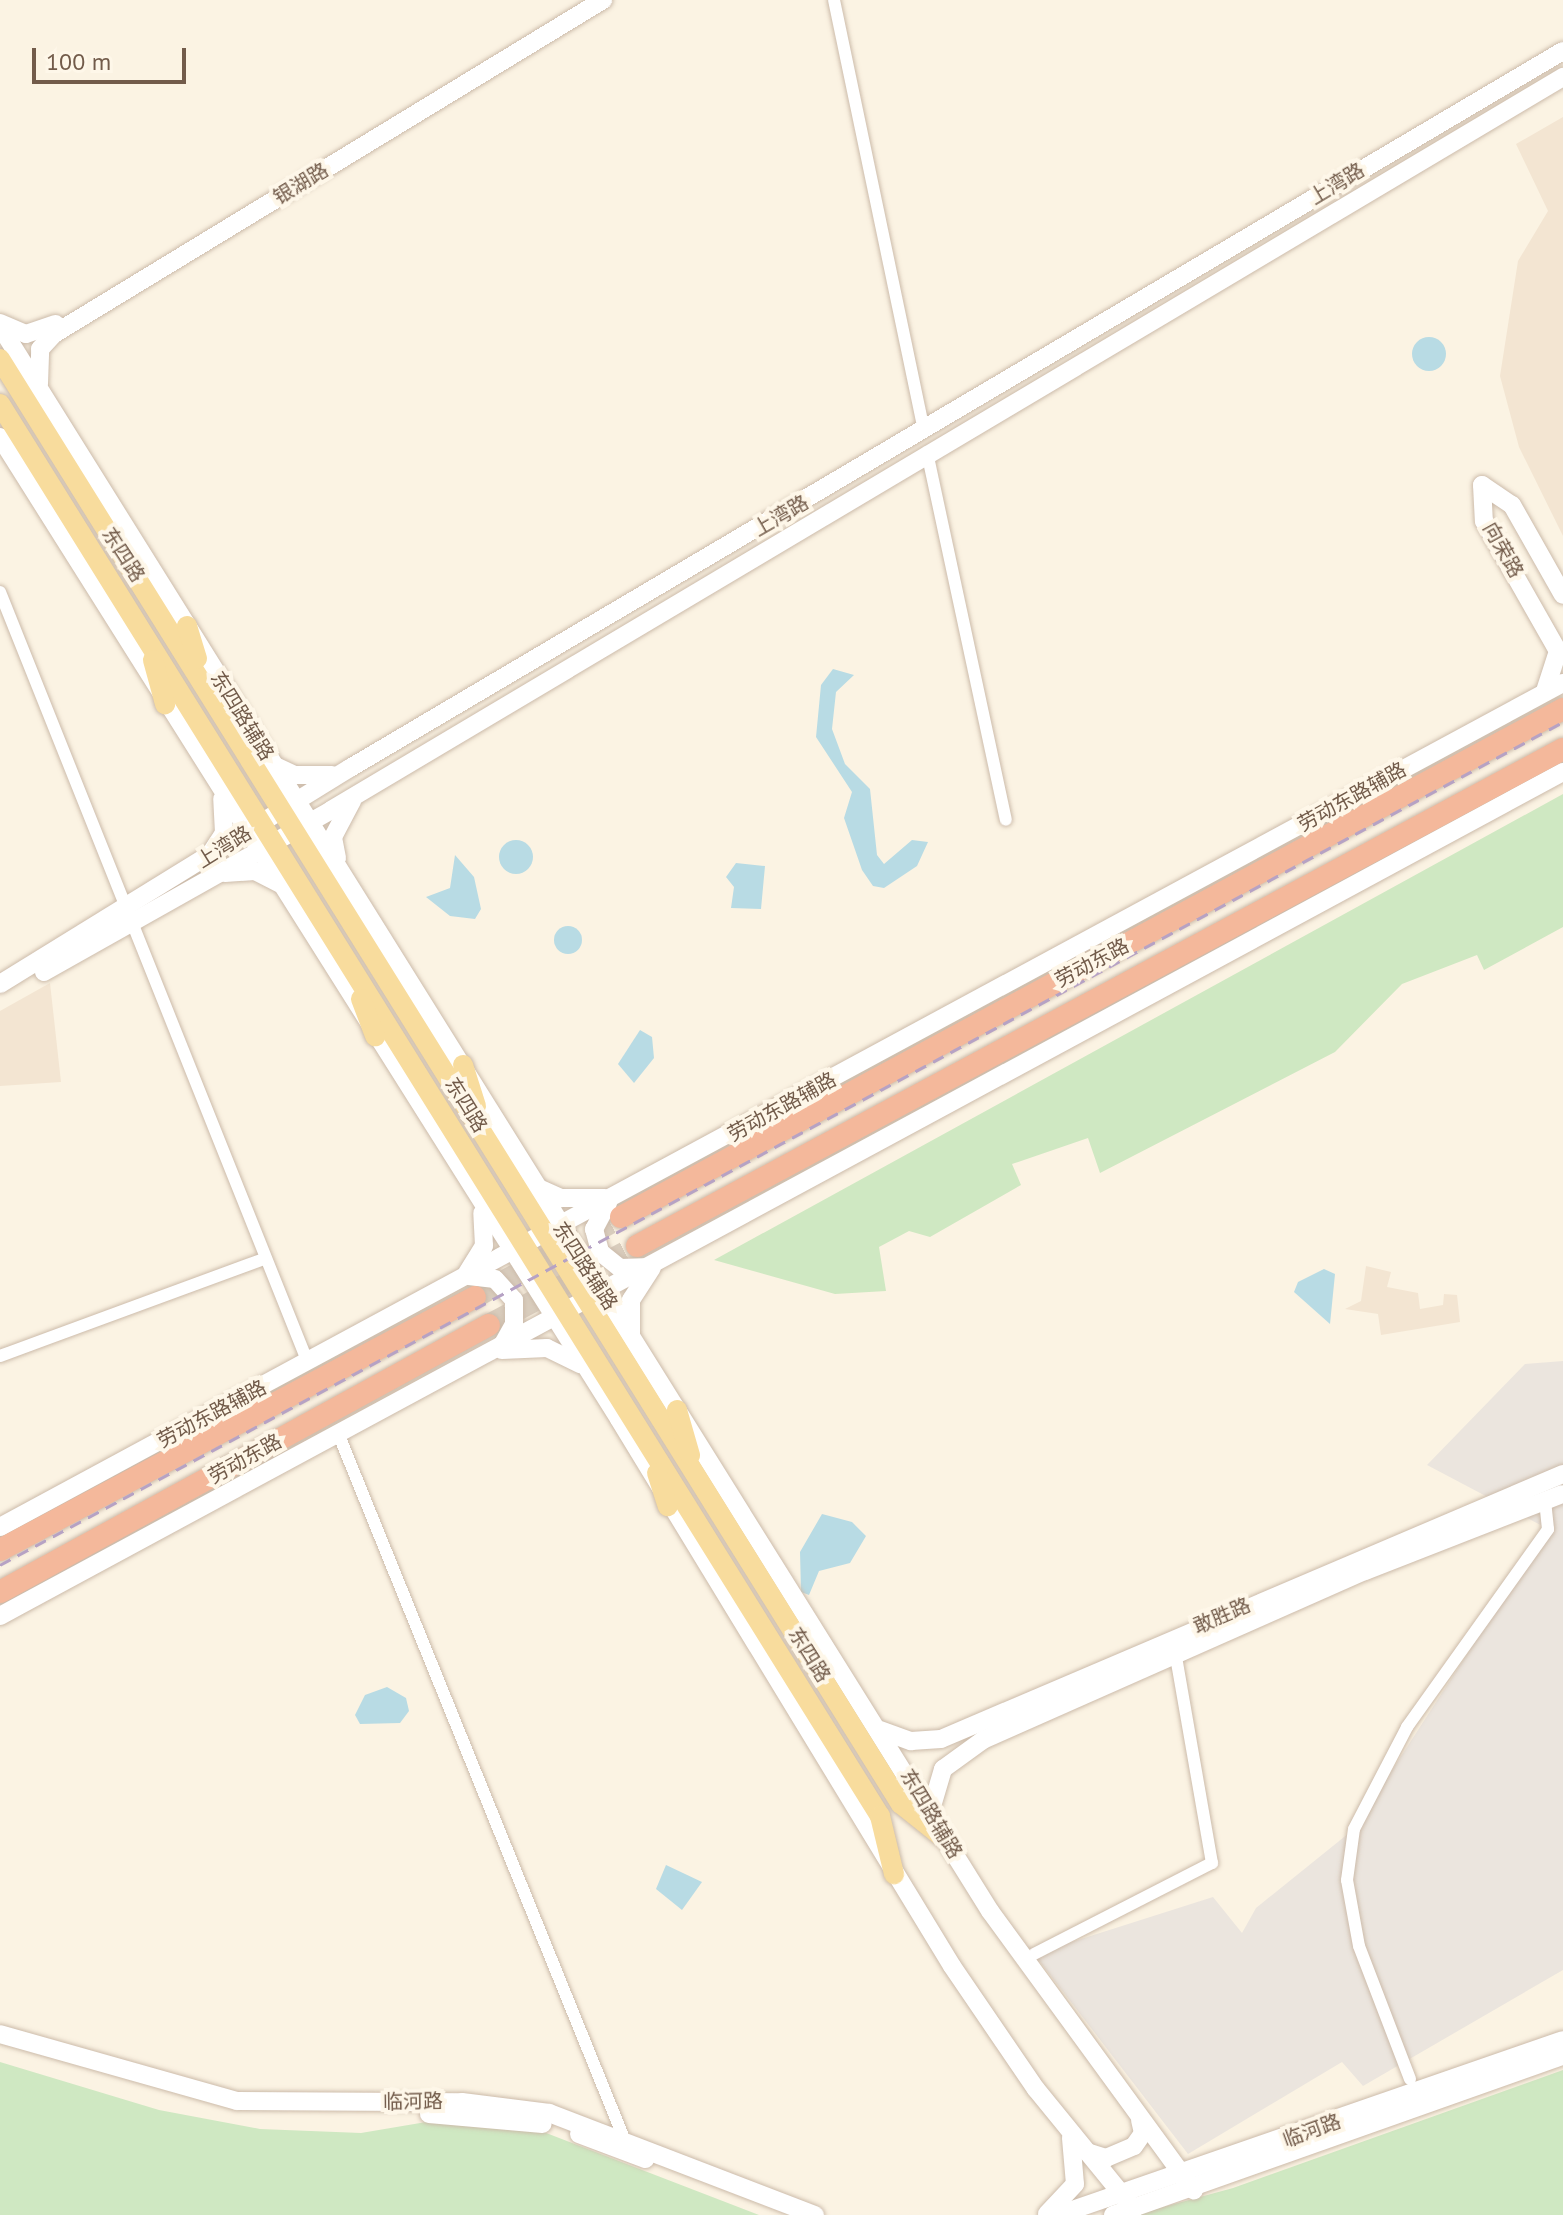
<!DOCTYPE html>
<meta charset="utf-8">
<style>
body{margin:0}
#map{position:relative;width:1563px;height:2215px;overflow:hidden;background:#fbf3e3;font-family:"PT Sans","Noto Sans SC",sans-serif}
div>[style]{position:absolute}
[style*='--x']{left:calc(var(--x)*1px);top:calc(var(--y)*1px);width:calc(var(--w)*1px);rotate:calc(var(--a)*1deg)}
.residential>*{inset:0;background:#f3e5d2}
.industrial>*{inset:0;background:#ebe5de}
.green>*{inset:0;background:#cfe8c2}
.water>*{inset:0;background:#b8dbe4}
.round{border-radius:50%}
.highway-tunnel>*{height:22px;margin-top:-11px;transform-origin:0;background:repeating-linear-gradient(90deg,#d9cdbd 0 22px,transparent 0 33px)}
.roads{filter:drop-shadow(0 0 2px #cba) drop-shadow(0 0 2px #cba)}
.street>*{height:12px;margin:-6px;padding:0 6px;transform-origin:6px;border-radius:6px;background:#fff}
.secondary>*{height:18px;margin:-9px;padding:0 9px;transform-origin:9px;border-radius:9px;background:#fff}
.primary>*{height:20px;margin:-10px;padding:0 10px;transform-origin:10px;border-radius:10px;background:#f8dc9d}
.highway>*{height:22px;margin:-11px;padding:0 11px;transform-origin:11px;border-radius:11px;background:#f4b89b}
.rail>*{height:3px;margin-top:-1.5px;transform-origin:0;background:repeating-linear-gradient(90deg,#b6a2c4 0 12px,transparent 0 20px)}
span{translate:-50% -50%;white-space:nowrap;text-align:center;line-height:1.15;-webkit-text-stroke:8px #fef7e9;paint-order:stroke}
.street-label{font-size:20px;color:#725b4a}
.scale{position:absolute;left:32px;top:48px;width:154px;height:36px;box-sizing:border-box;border:4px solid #725b4a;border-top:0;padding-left:10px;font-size:24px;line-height:28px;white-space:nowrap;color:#725b4a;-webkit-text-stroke:6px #fef7e9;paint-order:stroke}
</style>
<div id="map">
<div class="residential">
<div style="clip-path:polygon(1563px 117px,1563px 536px,1519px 447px,1500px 376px,1518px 261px,1548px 211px,1516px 144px)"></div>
<div style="clip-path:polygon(50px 983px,61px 1082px,0 1086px,0 1011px)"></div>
<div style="clip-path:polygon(1366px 1266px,1391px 1272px,1387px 1287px,1418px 1293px,1420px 1309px,1443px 1305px,1444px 1294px,1457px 1295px,1460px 1322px,1381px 1335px,1378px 1314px,1345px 1309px,1361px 1301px)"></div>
</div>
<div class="industrial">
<div style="clip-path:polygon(1563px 1361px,1563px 1970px,1363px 2086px,1342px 2062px,1188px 2154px,1034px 1954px,1213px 1897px,1242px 1933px,1256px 1908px,1354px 1829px,1548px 1529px,1427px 1465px,1525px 1364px)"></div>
</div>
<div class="green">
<div style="clip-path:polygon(1563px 794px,1563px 927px,1484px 970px,1477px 955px,1402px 984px,1335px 1052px,1100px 1173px,1088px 1138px,1012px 1164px,1021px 1185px,930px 1237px,909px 1231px,879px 1247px,886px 1291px,835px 1294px,714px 1260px)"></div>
<div style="clip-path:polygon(0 2062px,159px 2110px,260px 2129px,361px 2133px,438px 2120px,541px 2131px,759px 2215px,0 2215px)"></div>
<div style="clip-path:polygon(1563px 2070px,1563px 2215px,1134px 2215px,1233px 2188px)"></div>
</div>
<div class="water">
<div class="round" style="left:1412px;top:337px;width:34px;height:34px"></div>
<div style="clip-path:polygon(833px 669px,854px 675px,836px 692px,832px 729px,845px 764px,870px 789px,877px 855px,884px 864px,912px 840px,928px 842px,917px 866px,884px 888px,873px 886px,862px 870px,844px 818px,852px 792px,816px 737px,821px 685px)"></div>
<div class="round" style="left:499px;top:840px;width:34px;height:34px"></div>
<div style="clip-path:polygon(455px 855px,474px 877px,481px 909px,475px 919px,450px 916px,426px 897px,450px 888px)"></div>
<div style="clip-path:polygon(736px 863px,765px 866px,761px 909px,731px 908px,734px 887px,726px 877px)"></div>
<div class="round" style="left:554px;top:926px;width:28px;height:28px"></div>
<div style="clip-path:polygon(640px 1030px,652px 1037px,654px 1058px,634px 1083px,618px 1064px)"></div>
<div style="clip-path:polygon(1324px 1269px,1335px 1274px,1330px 1324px,1294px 1292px,1298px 1282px)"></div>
<div style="clip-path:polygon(822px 1514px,852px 1522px,866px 1536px,850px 1563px,819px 1571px,809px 1595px,801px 1592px,800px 1552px)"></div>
<div style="clip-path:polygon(387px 1687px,406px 1698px,409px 1711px,400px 1723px,360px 1724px,355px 1715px,365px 1695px)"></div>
<div style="clip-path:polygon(666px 1865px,702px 1882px,682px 1910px,656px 1889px)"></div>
</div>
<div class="highway-tunnel">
<div style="--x:475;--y:1297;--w:166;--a:-28.7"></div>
<div style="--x:489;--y:1325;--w:168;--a:-28.1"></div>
</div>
<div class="roads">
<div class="street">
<div style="--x:834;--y:0;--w:440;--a:78.2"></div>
<div style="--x:927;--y:452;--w:376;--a:77.9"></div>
<div style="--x:0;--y:592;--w:830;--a:68.22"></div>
<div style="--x:0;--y:1356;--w:283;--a:-20.2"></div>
<div style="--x:338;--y:1433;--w:759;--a:67.93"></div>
<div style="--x:1034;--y:1954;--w:200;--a:-27.1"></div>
<div style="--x:1212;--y:1863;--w:209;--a:-99.9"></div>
<div style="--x:1410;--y:2079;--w:142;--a:-111"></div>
<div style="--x:1359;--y:1946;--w:67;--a:-100.3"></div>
<div style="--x:1347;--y:1880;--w:51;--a:-82.2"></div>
<div style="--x:1354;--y:1829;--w:115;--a:-62.5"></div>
<div style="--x:1407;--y:1727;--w:243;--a:-54.5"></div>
<div style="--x:1548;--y:1529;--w:27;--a:-96"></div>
</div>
<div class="secondary">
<div style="--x:0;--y:323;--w:28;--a:23"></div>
<div style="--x:26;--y:334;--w:31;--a:-19"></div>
<div style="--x:0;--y:326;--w:1869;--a:58.01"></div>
<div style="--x:990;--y:1911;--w:346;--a:53.9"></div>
<div style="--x:39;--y:384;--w:35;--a:-88"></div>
<div style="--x:40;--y:349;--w:21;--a:-47"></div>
<div style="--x:54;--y:334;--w:643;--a:-31.32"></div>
<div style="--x:0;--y:437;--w:1161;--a:57.77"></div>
<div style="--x:619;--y:1419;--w:640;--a:58.67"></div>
<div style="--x:952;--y:1966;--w:149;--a:55.7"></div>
<div style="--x:1036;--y:2089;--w:155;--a:50.8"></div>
<div style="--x:1482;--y:485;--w:36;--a:87"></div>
<div style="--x:1484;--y:521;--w:150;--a:60.4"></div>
<div style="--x:1558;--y:651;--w:42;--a:108"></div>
<div style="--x:1482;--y:485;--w:36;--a:34"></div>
<div style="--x:1512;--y:505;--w:103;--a:60.5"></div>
<div style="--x:273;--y:765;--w:23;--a:25"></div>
<div style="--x:294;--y:775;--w:38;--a:0"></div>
<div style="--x:211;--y:853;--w:24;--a:-57"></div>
<div style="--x:224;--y:833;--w:34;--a:-93"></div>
<div style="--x:337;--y:858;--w:21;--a:-101"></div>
<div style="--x:333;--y:837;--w:41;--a:-62.2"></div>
<div style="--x:225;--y:873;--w:30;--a:-4"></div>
<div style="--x:255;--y:871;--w:28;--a:27"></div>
<div style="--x:44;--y:972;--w:330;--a:-29.4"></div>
<div style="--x:331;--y:810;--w:1434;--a:-30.75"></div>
<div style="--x:0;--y:984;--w:411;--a:-31.7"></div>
<div style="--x:350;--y:768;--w:1409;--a:-30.59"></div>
<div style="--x:534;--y:1186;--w:30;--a:24"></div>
<div style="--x:561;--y:1198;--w:44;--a:0"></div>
<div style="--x:608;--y:1203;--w:30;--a:118"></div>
<div style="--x:594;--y:1229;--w:24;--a:75"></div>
<div style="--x:600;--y:1252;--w:26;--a:39"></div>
<div style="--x:620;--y:1268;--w:23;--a:-2"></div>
<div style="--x:467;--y:1273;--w:32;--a:-58"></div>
<div style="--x:484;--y:1246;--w:33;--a:-93"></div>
<div style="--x:469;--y:1276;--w:26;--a:7"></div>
<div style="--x:495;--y:1279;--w:28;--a:48"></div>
<div style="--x:514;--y:1300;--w:24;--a:90"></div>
<div style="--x:514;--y:1324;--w:21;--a:119"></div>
<div style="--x:631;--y:1334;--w:34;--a:-90"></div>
<div style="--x:631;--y:1300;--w:38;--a:-57"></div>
<div style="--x:502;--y:1350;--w:45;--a:-2.5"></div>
<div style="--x:547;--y:1348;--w:37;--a:26"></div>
<div style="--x:0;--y:1527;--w:1776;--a:-28.37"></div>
<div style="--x:0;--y:1616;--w:1776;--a:-28.37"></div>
<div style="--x:880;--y:1730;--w:33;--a:20"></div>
<div style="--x:911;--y:1741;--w:30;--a:-4"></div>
<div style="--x:941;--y:1739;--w:676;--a:-23.08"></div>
<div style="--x:930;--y:1813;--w:46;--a:-73.5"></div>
<div style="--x:943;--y:1769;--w:49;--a:-35.9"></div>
<div style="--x:983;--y:1740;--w:418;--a:-23.9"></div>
<div style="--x:1365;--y:1571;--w:212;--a:-21.3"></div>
<div style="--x:0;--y:2034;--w:246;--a:15.8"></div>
<div style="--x:237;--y:2101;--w:225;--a:0.3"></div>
<div style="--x:462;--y:2102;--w:88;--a:7.2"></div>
<div style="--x:549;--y:2113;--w:285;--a:21"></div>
<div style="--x:429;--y:2114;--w:114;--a:5"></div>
<div style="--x:579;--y:2134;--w:71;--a:20.7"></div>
<div style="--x:1087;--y:2152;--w:20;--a:18"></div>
<div style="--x:1106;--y:2158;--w:30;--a:-23"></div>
<div style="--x:1134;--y:2146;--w:16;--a:-55"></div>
<div style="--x:1143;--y:2133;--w:13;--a:-103"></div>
<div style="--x:1047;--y:2214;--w:41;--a:-47"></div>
<div style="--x:1075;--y:2184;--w:46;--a:-95"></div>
<div style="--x:1058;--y:2215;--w:534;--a:-19.11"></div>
<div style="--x:1113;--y:2215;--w:477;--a:-19.5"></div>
</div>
<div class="primary">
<div style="--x:0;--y:359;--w:1703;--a:58.06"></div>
<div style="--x:901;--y:1804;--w:56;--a:38.5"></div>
<div style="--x:0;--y:404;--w:1664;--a:58.07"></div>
<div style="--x:880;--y:1816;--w:60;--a:76.4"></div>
<div style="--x:187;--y:626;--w:34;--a:73"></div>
<div style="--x:153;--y:660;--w:46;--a:74.7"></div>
<div style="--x:361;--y:999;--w:40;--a:69"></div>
<div style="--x:463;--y:1065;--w:43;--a:72.4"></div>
<div style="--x:677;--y:1410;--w:47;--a:73.9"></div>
<div style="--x:657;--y:1473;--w:35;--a:72"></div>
</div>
<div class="highway">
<div style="--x:621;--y:1217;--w:1070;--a:-28.34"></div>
<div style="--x:637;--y:1246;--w:1051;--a:-28.22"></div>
<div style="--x:0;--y:1550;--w:538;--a:-28.04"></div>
<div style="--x:0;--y:1592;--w:557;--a:-28.64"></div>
</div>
</div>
<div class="rail">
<div style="--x:0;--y:1565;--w:1776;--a:-28.34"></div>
</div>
<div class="street-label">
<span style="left:301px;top:184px;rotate:-31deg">银湖路</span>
<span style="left:1337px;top:184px;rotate:-31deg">上湾路</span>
<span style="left:781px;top:516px;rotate:-30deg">上湾路</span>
<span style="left:1503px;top:550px;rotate:61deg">向荣路</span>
<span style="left:123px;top:555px;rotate:57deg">东四路</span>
<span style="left:242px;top:716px;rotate:58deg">东四路辅路</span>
<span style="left:1352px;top:797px;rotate:-29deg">劳动东路辅路</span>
<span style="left:224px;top:847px;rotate:-32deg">上湾路</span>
<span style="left:1092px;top:963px;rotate:-28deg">劳动东路</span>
<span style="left:466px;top:1105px;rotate:58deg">东四路</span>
<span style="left:782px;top:1107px;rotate:-29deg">劳动东路辅路</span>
<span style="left:585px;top:1266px;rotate:57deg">东四路辅路</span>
<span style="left:212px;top:1414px;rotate:-28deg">劳动东路辅路</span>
<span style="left:245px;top:1459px;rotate:-29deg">劳动东路</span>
<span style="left:1222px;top:1616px;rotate:-23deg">敢胜路</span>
<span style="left:809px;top:1655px;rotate:58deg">东四路</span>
<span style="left:931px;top:1814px;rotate:59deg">东四路辅路</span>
<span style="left:413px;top:2102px;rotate:-1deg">临河路</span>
<span style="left:1312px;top:2131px;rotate:-20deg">临河路</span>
</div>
<div class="scale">100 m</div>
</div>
